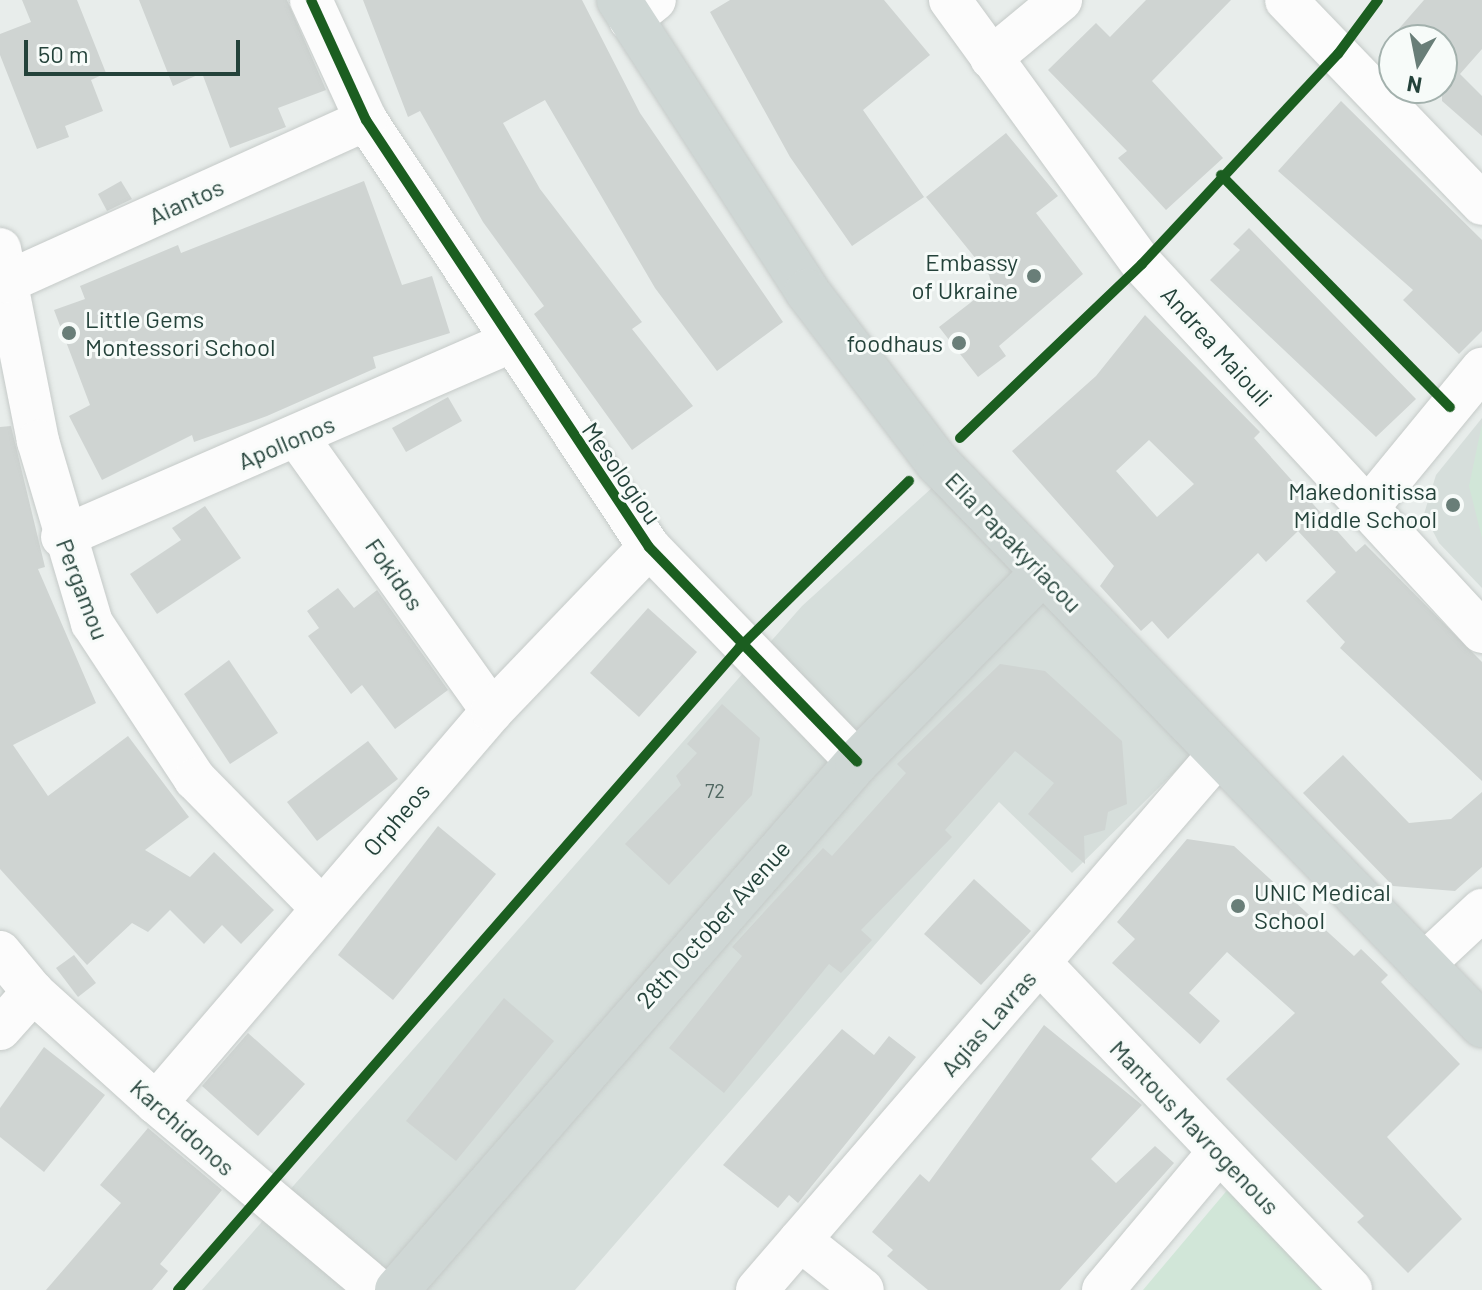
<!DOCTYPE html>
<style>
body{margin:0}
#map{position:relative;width:1482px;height:1290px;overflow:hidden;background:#e8edeb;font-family:Barlow,sans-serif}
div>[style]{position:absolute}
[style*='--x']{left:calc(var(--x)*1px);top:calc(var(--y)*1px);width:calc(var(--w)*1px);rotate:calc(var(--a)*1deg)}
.built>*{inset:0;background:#d6dedb}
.green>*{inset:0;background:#d1e6d8}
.building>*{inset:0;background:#cfd4d2}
.roads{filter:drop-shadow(0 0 2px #c5cac8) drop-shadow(0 0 2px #c5cac8)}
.minor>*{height:42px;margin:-21px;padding:0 21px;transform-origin:21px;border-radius:21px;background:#fcfcfc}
.major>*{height:44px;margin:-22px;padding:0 22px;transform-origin:22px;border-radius:22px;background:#cfd7d5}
.cycleway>*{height:10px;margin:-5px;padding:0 5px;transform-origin:5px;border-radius:5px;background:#1b5e20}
.dots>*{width:22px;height:22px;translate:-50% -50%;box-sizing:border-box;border:4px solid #f7fbf9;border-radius:50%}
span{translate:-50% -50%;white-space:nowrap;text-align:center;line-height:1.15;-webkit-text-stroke:6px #f7fbf9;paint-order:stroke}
.number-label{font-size:20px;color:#506761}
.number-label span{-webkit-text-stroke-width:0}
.street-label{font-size:24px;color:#24423a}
.poi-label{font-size:24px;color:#24423a}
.right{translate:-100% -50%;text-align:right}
.left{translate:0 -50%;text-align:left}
.north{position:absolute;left:1378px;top:24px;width:80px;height:80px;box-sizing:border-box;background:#f7fbf9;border:2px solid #a3b1ad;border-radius:50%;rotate:190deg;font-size:22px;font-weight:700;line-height:32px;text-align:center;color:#24423a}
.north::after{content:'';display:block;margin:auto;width:28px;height:36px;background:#697e78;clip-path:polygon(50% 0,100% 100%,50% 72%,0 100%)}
.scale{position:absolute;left:24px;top:40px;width:216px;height:36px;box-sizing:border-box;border:4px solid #24423a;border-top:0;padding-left:10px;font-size:24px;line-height:28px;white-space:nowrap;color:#24423a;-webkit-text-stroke:6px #f7fbf9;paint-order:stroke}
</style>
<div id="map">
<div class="built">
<div style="clip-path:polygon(1482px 418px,1482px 588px,1439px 543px,1424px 514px,1436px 475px)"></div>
<div style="clip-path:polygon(934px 486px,1195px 752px,1072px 873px,999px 802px,575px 1290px,202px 1290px,802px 606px)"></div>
</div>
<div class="green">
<div style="clip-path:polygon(1482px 424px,1482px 538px,1469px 486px)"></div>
<div style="clip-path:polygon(1229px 1188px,1328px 1290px,1143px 1290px)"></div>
</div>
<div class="building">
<div style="clip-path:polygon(22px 0,77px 0,106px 73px,91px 80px,103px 111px,65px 126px,69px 137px,37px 149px,0 55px,0 34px,31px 22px)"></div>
<div style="clip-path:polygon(139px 0,287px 0,326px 90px,278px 108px,286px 127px,230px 148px,202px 73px,173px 86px)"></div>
<div style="clip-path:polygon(363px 0,582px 0,640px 113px,783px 322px,717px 371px,655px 288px,545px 100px,503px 123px,540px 189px,642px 322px,632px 329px,693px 406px,632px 450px,534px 314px,544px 306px,483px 222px,420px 111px,408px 117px)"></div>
<div style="clip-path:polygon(730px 0,884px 0,930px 55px,863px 110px,924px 197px,852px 246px,790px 157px,710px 12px)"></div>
<div style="clip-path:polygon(1146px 0,1231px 0,1152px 81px,1223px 158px,1166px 210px,1118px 158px,1127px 151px,1048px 70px,1096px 23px,1110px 37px)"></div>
<div style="clip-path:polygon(1424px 0,1482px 0,1482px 49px,1460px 74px,1482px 96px,1482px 136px,1442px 101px,1442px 40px,1389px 40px)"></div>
<div style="clip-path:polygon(1341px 101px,1482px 240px,1482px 331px,1459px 354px,1403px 300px,1413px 290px,1278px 171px)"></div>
<div style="clip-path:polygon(1006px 133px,1058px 196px,1036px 213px,1083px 274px,999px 346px,1006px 356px,978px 377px,939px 327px,992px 286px,989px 275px,926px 197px)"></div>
<div style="clip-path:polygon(121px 181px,132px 199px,107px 211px,98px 194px)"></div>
<div style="clip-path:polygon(364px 181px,402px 285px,432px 276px,450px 333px,373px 357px,376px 368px,267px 416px,194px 442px,192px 435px,102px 480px,69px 416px,90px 405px,54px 310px,85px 299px,80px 286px,178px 245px,181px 253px)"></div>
<div style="clip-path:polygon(1249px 228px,1416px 399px,1376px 437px,1210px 280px,1240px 250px,1233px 244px)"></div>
<div style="clip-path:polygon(evenodd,1145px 315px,1260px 432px,1254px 438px,1356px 552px,1365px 544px,1482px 662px,1482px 781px,1340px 648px,1345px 642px,1306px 601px,1336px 572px,1298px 531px,1266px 562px,1258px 553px,1168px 639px,1152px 621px,1141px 631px,1100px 586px,1114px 566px,1012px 451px,1096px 376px,1145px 315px,1149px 440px,1194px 484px,1157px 517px,1116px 471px,1149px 440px)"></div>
<div style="clip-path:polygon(448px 397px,462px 421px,406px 452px,392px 428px)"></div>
<div style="clip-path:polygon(11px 426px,45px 567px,38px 569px,96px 703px,13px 745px,48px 796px,128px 736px,189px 817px,145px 850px,190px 877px,214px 852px,274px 910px,241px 944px,222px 925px,204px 944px,170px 910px,148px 932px,132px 923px,87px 965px,0 869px,0 427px)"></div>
<div style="clip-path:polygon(205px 506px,241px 558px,157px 614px,130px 574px,181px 540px,172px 528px)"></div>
<div style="clip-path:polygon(338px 588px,354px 608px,377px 590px,448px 690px,395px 729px,362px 685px,351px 694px,308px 636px,319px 628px,307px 611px)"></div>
<div style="clip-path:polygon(648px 608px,697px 652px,639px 717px,590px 673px)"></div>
<div style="clip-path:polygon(229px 660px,278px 733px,230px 764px,184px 694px)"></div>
<div style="clip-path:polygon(1000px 664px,1045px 671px,1122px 741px,1127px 804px,1108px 812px,1105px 830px,1084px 836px,1085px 864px,1028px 814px,1054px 783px,1015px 751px,945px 830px,952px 837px,861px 930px,872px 940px,841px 973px,829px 964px,724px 1093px,669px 1048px,742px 956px,732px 947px,823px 848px,832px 856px,906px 773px,897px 764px)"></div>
<div style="clip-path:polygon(722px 704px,760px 738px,752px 795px,669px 885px,625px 844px,681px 785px,676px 776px,697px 753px,687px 744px)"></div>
<div style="clip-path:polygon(368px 741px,398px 779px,317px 841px,287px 802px)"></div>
<div style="clip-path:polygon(1343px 755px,1409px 823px,1451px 819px,1482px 792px,1482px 867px,1455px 891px,1393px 886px,1303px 793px)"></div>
<div style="clip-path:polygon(438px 826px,496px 874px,393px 1000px,338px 955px)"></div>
<div style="clip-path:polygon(1187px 839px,1234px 846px,1354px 956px,1361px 949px,1388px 975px,1381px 982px,1460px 1064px,1387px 1137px,1462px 1219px,1408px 1273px,1357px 1222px,1364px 1216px,1226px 1079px,1295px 1013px,1227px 952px,1189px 993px,1220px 1021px,1200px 1044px,1112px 963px,1135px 939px,1117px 922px)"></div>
<div style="clip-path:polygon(974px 879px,1031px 931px,981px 985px,924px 934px)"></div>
<div style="clip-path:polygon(74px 955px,96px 983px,78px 997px,56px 968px)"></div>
<div style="clip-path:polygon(504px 998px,554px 1041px,456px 1161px,406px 1121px)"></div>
<div style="clip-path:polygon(1044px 1025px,1142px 1105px,1091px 1159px,1116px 1183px,1155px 1146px,1174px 1163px,1060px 1290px,928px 1290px,887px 1256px,893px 1250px,872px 1232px,920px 1174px,929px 1182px)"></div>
<div style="clip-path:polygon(842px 1029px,874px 1055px,889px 1036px,916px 1057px,798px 1203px,789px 1195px,778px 1208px,723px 1165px)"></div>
<div style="clip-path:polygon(248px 1033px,305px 1084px,258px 1136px,202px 1086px)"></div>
<div style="clip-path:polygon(44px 1047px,105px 1095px,44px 1172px,0 1137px,0 1108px)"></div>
<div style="clip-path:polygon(148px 1128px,222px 1190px,160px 1264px,168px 1271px,152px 1290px,46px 1290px,121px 1203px,100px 1185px)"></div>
</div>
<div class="roads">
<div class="minor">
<div style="--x:311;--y:0;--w:132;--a:65.4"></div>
<div style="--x:366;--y:120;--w:512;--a:56.47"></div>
<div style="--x:649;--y:547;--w:299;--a:45.9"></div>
<div style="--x:950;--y:0;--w:326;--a:54"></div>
<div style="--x:1142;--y:264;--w:501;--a:47.26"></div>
<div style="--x:1286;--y:0;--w:283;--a:46.1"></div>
<div style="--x:630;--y:20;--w:32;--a:-39"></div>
<div style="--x:991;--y:58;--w:91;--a:-39.6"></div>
<div style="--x:0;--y:249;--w:196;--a:78.8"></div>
<div style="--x:38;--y:441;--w:190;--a:73.5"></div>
<div style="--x:92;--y:623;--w:187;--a:56.6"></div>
<div style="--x:195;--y:779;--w:178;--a:45.5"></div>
<div style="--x:7;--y:282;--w:394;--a:-24.3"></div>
<div style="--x:298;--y:438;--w:335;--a:54.6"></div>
<div style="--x:1366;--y:510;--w:183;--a:-50.6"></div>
<div style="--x:62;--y:537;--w:486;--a:-23.5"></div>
<div style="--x:0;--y:952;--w:52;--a:50.5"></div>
<div style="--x:33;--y:992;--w:166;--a:42.1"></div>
<div style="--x:156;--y:1103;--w:290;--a:40.1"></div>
<div style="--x:1040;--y:963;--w:451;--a:46.4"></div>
<div style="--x:1423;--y:965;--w:81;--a:-43"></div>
<div style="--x:0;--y:1029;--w:50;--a:-48.3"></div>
<div style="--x:156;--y:1103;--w:516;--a:-49.4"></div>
<div style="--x:492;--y:711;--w:227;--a:-46.2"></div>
<div style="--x:800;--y:1240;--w:80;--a:38.4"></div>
<div style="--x:757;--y:1290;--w:706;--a:-49.25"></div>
<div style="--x:1103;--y:1290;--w:180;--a:-50"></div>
</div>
<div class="major">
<div style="--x:619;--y:0;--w:346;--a:57.1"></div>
<div style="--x:807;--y:291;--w:215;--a:52.8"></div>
<div style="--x:937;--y:462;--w:784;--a:45.93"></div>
<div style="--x:397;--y:1290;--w:700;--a:-48.94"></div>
<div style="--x:857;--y:762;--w:266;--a:-45.6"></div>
</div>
</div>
<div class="cycleway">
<div style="--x:311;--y:0;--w:132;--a:65.4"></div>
<div style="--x:366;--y:120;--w:512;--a:56.47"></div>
<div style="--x:649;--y:547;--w:299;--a:45.9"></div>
<div style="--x:1221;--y:175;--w:326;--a:45.4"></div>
<div style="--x:960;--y:438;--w:252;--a:-43.7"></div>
<div style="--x:1142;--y:264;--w:287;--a:-47"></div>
<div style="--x:1338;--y:54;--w:67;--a:-53.5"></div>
<div style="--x:178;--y:1290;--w:854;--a:-48.85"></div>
<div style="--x:740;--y:647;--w:237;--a:-44.5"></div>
</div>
<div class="dots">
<div style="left:1034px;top:276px;background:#697e78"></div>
<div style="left:69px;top:333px;background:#697e78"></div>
<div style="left:959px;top:343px;background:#697e78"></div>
<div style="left:1453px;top:505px;background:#697e78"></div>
<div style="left:1238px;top:906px;background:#697e78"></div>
</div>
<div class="number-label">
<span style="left:715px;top:790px">72</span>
</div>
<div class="street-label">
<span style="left:186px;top:201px;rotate:-24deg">Aiantos</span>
<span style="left:1217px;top:346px;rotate:48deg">Andrea Maiouli</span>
<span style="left:286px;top:442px;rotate:-23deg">Apollonos</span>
<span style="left:622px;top:473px;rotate:55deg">Mesologiou</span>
<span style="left:1014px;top:542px;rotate:46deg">Elia Papakyriacou</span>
<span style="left:395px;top:574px;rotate:55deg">Fokidos</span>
<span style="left:83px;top:589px;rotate:69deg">Pergamou</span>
<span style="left:396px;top:819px;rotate:-49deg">Orpheos</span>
<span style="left:713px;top:924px;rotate:-48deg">28th October Avenue</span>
<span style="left:988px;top:1023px;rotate:-49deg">Agias Lavras</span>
<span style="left:183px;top:1127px;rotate:42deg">Karchidonos</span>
<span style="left:1195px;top:1127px;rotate:46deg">Mantous Mavrogenous</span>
</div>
<div class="poi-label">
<span class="right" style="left:1018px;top:276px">Embassy<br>of Ukraine</span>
<span class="left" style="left:85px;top:333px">Little Gems<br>Montessori School</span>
<span class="right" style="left:943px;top:343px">foodhaus</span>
<span class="right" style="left:1437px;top:505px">Makedonitissa<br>Middle School</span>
<span class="left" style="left:1254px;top:906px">UNIC Medical<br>School</span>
</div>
<div class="north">N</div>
<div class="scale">50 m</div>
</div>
